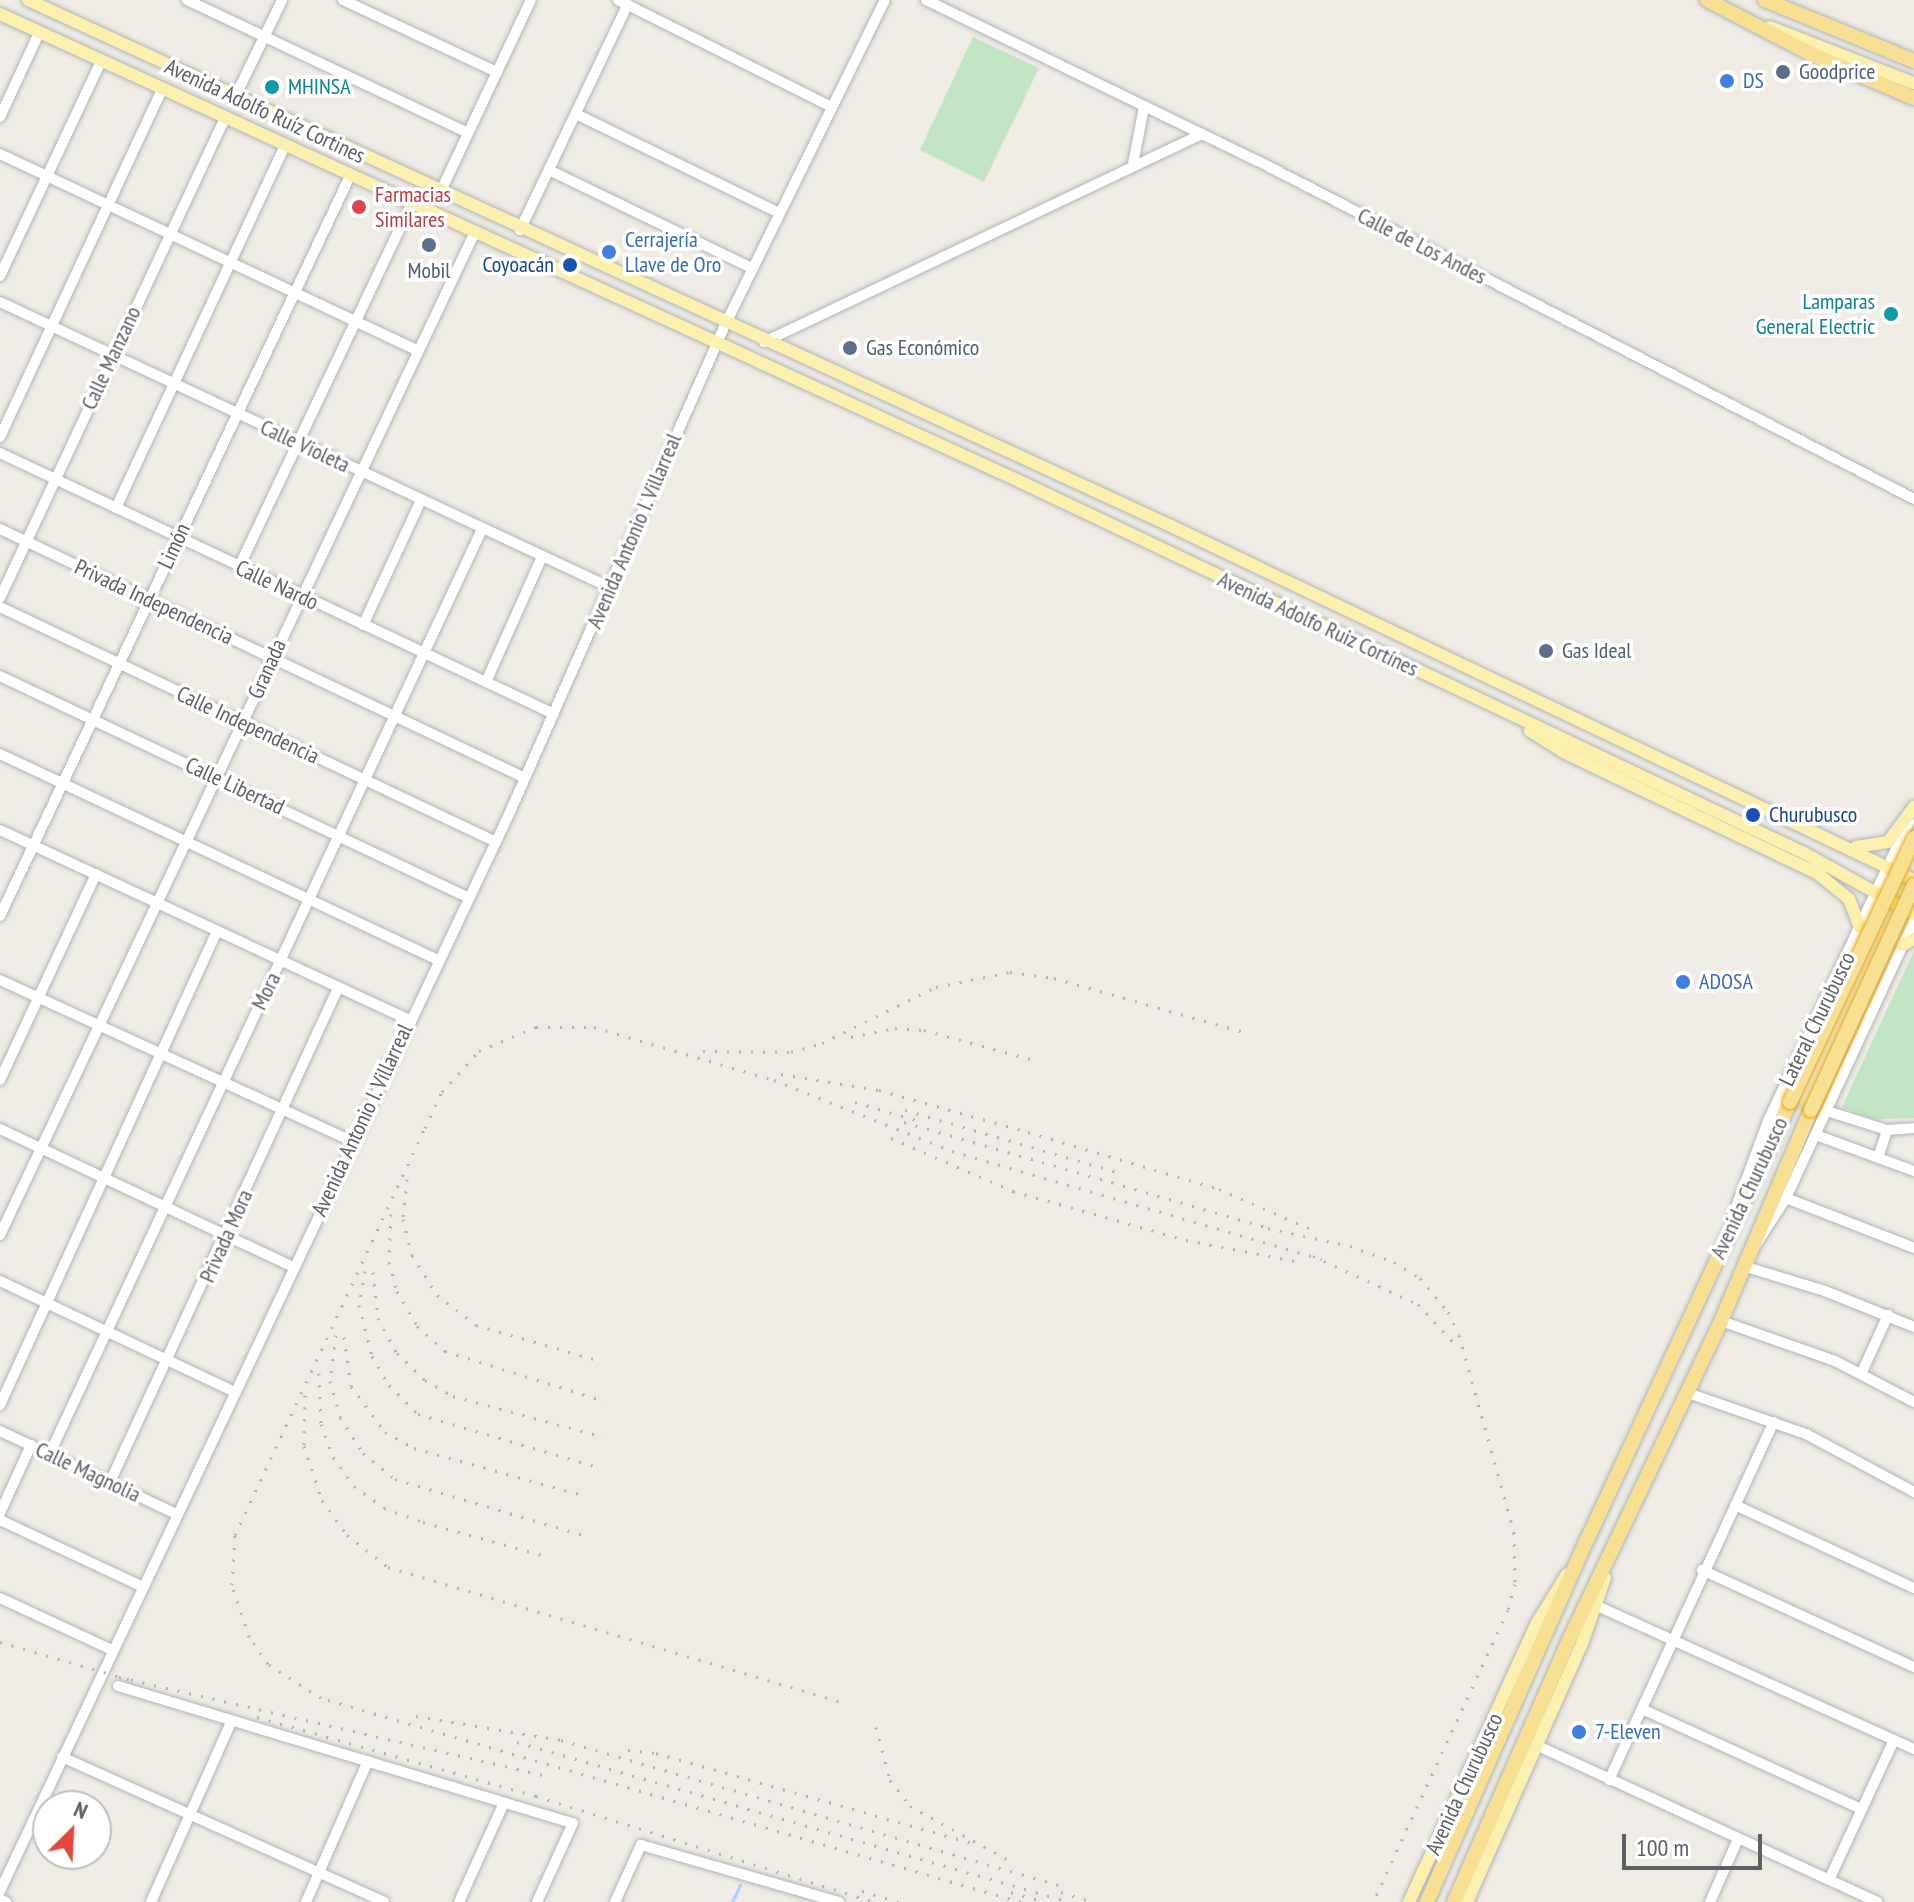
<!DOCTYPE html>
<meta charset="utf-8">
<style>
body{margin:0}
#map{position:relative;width:1914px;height:1902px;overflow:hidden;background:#eeece5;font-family:"PT Sans Narrow",sans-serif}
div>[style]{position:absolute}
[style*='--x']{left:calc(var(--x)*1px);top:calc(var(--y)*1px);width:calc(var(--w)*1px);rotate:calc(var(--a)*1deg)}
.green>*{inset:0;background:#c3e5c3}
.stream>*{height:3px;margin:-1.5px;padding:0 1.5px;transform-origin:1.5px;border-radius:1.5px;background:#a8d5fb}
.roads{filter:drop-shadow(0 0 2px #b2b5b9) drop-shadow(0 0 2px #b2b5b9)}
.minor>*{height:10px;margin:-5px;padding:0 5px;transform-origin:5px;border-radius:5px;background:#fff}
.major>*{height:12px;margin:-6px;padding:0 6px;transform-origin:6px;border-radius:6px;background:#fbf0ad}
.highway>*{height:14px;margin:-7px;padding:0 7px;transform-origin:7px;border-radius:7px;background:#f8e092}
.rail>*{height:3px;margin-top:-1.5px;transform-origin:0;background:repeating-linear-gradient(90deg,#b3b4b5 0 2px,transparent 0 12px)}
.bridges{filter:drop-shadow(0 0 2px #e8a80b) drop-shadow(0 0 2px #e8a80b)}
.highway-bridge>*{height:14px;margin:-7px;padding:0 7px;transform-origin:7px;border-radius:7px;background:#f8e092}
.dots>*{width:22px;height:22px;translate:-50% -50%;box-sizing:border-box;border:4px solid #fff;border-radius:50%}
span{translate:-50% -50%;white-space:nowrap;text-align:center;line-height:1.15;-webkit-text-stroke:7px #fff;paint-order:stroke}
.service-label{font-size:22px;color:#4e5e75}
.left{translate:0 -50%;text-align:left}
.shop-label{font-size:22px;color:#366cbe}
.culture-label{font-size:22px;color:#0d838f}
.right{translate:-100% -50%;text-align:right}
.street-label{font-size:22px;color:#5d6065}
.health-label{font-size:22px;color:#be3a42}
.transit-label{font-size:22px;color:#164399}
.north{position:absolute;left:32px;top:1790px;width:80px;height:80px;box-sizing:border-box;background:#fff;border:2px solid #bebfc1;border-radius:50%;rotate:24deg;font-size:22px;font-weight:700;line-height:32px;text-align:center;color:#5d6065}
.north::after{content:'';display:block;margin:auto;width:28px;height:36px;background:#e14938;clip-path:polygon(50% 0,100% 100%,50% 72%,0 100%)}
.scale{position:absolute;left:1622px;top:1834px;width:140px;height:36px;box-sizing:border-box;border:4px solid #5d6065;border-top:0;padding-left:10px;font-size:24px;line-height:28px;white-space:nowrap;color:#5d6065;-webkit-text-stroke:6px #fff;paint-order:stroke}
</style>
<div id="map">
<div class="green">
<div style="clip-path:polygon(973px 37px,1039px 68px,984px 182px,920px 150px)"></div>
<div style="clip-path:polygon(1914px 951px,1914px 1118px,1874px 1119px,1842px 1107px)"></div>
</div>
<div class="stream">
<div style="--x:732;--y:1902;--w:19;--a:-65"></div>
</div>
<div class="roads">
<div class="minor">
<div style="--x:187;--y:0;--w:311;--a:25.3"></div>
<div style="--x:343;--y:0;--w:170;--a:25.1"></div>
<div style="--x:618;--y:0;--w:237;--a:26.6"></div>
<div style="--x:926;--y:0;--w:369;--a:25.9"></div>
<div style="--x:1258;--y:161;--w:738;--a:27.26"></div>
<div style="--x:235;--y:97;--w:108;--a:-64.1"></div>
<div style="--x:576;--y:114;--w:226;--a:26"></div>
<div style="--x:0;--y:117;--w:93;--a:-65.1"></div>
<div style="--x:0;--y:154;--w:460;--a:25.2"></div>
<div style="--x:1133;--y:164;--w:58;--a:-79.1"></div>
<div style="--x:549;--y:170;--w:225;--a:25.8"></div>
<div style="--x:440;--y:193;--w:213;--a:-64.8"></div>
<div style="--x:520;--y:230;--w:250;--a:-64.5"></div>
<div style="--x:0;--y:276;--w:238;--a:-64.8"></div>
<div style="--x:0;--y:302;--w:675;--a:25.08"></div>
<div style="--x:764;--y:342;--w:485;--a:-25.4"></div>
<div style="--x:0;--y:437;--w:384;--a:-65"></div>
<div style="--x:0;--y:453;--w:612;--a:25.23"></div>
<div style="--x:116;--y:508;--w:400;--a:-65"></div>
<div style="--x:0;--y:529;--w:581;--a:25.37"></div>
<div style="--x:239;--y:567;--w:401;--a:-64.6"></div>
<div style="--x:0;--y:598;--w:530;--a:-64.89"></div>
<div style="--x:0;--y:607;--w:549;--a:25.35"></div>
<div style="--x:363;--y:625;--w:138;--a:-65.1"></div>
<div style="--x:0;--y:676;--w:519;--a:25.33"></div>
<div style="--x:486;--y:682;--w:137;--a:-65.9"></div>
<div style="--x:0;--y:754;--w:484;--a:25.2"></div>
<div style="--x:0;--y:830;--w:451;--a:24.9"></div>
<div style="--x:0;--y:916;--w:819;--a:-64.69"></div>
<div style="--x:0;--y:980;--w:386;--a:24.6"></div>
<div style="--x:0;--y:1080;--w:227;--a:-65"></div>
<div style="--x:1827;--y:1111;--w:63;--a:17.6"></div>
<div style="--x:1887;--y:1130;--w:27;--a:-4"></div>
<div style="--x:0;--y:1129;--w:324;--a:25.2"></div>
<div style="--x:1816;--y:1135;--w:104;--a:20.2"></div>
<div style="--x:1879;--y:1155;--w:26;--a:-72"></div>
<div style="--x:1786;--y:1198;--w:137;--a:21.3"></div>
<div style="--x:1733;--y:1215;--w:100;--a:-69.6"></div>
<div style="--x:1768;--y:1121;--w:331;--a:-64.8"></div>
<div style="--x:0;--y:1235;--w:1108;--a:-64.66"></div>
<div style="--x:1755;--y:1246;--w:57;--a:-57.1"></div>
<div style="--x:1786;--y:1198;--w:305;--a:-65.2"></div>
<div style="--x:1743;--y:1266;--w:86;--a:17"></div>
<div style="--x:1825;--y:1291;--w:96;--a:22"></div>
<div style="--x:0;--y:1281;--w:258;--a:25.3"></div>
<div style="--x:1721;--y:1321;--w:121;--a:19.3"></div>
<div style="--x:1835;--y:1361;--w:89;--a:27.4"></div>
<div style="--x:1862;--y:1372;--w:63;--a:-65.5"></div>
<div style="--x:1688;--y:1393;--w:125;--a:19.2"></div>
<div style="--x:1806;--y:1434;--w:123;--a:28.2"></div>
<div style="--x:0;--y:1405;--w:521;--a:-65.4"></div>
<div style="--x:0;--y:1431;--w:195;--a:25.2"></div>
<div style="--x:50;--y:1453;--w:1020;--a:-64.94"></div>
<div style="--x:110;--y:1482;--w:544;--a:-65.22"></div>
<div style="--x:1735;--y:1505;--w:197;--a:24.9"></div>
<div style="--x:0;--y:1513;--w:75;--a:-65.5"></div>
<div style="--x:0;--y:1520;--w:158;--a:25.1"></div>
<div style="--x:1702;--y:1570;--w:233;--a:24.6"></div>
<div style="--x:0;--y:1598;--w:123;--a:24.9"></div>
<div style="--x:1595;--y:1605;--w:350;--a:24.3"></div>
<div style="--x:118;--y:1686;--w:475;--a:16.8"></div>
<div style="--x:573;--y:1823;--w:87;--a:114.5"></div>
<div style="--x:1642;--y:1709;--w:241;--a:24.5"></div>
<div style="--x:1536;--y:1745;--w:376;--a:24.7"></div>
<div style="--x:62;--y:1757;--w:353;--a:24.2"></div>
<div style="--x:1609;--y:1780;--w:394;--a:-65.3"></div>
<div style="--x:1829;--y:1880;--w:154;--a:-65.1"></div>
<div style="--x:0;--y:1891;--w:1193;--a:-64.7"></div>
<div style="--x:510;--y:812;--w:532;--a:-66.18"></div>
<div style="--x:725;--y:325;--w:362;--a:-63.8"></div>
<div style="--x:0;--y:1899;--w:7;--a:27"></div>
<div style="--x:151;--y:1902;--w:197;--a:-66"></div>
<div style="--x:306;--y:1902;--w:154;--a:-66.3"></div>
<div style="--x:459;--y:1902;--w:109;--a:-65.6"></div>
<div style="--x:615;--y:1902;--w:63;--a:-65.5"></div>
<div style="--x:641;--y:1845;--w:206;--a:16.1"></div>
<div style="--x:1710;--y:1902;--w:69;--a:-66"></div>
</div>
<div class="major">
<div style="--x:28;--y:0;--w:1258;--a:24.71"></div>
<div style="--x:1171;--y:526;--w:823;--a:25.48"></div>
<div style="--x:0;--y:14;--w:1121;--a:24.62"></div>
<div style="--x:1019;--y:481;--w:869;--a:25.36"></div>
<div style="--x:1804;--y:853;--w:126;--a:29"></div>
<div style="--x:1770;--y:27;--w:155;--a:21.3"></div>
<div style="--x:1530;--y:731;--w:39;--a:32"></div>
<div style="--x:1563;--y:752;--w:281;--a:25.5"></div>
<div style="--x:1817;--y:873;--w:41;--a:39.1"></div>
<div style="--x:1849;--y:899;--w:30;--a:69"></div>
<div style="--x:1856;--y:847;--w:32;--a:-9"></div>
<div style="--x:1888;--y:842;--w:44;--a:-53.4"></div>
<div style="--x:1903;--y:945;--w:13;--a:-29"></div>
<div style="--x:1409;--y:1902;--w:307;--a:-65.4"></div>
<div style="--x:1537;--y:1623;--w:57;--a:-58.5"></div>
<div style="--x:1467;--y:1902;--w:282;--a:-66"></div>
<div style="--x:1582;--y:1644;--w:70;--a:-70.8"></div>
</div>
<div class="highway">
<div style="--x:1707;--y:0;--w:117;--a:27.4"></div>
<div style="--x:1811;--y:54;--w:112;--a:23.1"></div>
<div style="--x:1765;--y:0;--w:161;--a:22.3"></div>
<div style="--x:1427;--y:1902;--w:396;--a:-66.2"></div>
<div style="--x:1587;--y:1540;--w:483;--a:-65.1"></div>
<div style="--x:1454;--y:1902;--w:288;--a:-66.3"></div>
<div style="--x:1570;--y:1638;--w:351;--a:-64.5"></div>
<div style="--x:1721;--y:1321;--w:229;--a:-66.9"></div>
</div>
</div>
<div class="rail">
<div style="--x:851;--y:1037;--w:45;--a:-11.6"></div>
<div style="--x:895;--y:1028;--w:29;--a:4"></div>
<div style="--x:924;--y:1030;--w:110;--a:15.3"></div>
<div style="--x:703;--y:1051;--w:88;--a:0.7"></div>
<div style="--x:791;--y:1052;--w:32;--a:-16"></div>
<div style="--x:822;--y:1043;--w:127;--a:-26.2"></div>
<div style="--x:936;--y:987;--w:76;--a:-11.5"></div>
<div style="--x:1010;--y:972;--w:44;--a:7.8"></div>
<div style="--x:1054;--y:978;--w:201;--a:15.9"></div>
<div style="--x:781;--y:1074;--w:99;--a:9.3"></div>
<div style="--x:879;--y:1090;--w:155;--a:15.7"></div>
<div style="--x:1028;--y:1132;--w:199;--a:16.6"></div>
<div style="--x:1219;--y:1189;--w:103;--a:23.6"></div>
<div style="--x:855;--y:1102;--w:64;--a:16.4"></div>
<div style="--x:905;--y:1110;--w:228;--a:16.3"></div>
<div style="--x:904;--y:1122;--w:379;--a:16.2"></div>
<div style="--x:1268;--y:1228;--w:84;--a:12.4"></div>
<div style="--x:1350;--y:1246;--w:47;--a:20"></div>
<div style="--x:1394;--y:1262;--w:31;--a:32"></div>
<div style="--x:1420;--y:1278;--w:44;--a:50.5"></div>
<div style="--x:1448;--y:1312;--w:25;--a:64"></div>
<div style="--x:1459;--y:1335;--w:205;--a:74.4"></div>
<div style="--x:1514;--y:1532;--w:52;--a:88.9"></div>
<div style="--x:1515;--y:1584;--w:27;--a:105"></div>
<div style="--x:1508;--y:1610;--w:322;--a:114.8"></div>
<div style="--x:891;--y:1138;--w:133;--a:23.5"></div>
<div style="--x:1013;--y:1191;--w:180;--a:15.8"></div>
<div style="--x:1186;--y:1240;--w:111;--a:10.9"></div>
<div style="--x:407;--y:1179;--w:40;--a:95.7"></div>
<div style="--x:403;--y:1219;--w:37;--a:76"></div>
<div style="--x:412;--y:1255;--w:47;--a:58"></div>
<div style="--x:437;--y:1295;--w:49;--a:37.6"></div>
<div style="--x:476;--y:1325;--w:123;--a:16.1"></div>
<div style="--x:391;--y:1214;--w:48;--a:92.4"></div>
<div style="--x:389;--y:1262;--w:30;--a:75"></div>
<div style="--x:397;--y:1291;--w:40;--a:60.3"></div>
<div style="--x:417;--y:1326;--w:38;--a:42"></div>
<div style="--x:445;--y:1351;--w:168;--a:17.4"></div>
<div style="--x:1313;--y:1256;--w:115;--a:24.6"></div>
<div style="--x:1418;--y:1304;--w:52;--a:47.4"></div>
<div style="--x:365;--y:1271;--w:35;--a:100"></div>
<div style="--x:359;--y:1305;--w:53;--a:75.7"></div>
<div style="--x:372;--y:1356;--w:34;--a:60"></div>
<div style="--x:389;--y:1385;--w:41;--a:45"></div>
<div style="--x:418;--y:1414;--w:184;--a:16.4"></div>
<div style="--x:373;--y:1272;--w:46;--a:83.8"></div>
<div style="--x:378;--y:1318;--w:40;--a:62"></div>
<div style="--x:397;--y:1353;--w:39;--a:44"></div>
<div style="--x:425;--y:1380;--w:32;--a:30"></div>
<div style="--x:453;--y:1396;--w:156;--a:15.2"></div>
<div style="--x:336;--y:1335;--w:46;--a:97.4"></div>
<div style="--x:330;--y:1381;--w:37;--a:74"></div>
<div style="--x:340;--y:1417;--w:43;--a:57.4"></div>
<div style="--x:363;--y:1453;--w:41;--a:39.1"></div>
<div style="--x:395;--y:1479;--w:202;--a:16.6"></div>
<div style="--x:344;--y:1337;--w:49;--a:81.9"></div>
<div style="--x:351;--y:1386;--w:57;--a:53.5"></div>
<div style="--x:385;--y:1432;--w:33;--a:29"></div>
<div style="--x:414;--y:1448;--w:171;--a:15.6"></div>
<div style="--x:319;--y:1373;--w:51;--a:87.8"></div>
<div style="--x:321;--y:1424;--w:35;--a:70"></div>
<div style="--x:333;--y:1457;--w:36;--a:54"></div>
<div style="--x:354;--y:1486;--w:37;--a:36"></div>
<div style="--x:384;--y:1508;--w:41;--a:19.7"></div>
<div style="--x:423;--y:1522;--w:123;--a:15.5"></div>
<div style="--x:305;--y:1395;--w:51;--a:91.1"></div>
<div style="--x:304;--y:1446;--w:57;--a:71.6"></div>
<div style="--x:322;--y:1500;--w:43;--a:54.5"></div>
<div style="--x:347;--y:1535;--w:52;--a:38"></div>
<div style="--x:388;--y:1567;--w:474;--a:16.6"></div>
<div style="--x:0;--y:1642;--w:136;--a:16.2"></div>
<div style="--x:119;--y:1677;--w:440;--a:13"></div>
<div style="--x:416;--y:1716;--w:147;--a:9.4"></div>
<div style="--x:561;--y:1740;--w:518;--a:16.26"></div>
<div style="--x:257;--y:1717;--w:290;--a:15.8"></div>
<div style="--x:536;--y:1796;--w:354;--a:17.4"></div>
<div style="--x:876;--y:1727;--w:55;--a:75.2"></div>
<div style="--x:890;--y:1780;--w:33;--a:52"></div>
<div style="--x:910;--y:1806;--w:114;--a:28.8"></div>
<div style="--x:517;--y:1742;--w:576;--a:16.14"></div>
<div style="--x:628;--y:1750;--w:28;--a:6"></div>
<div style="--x:656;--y:1753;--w:332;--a:15.9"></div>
<div style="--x:862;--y:1891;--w:39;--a:17"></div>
<div style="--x:1011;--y:1892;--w:36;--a:16"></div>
<div style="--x:1061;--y:1892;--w:31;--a:17"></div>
<div style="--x:1021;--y:1902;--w:729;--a:-163.75"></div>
<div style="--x:321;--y:1698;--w:63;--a:-147.3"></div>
<div style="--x:268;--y:1664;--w:33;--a:-125"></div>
<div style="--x:249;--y:1637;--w:55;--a:-108.1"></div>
<div style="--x:232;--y:1585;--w:50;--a:-86.6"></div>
<div style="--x:235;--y:1535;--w:449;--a:-65"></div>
<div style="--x:425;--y:1128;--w:40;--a:-65"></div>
<div style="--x:442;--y:1092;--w:55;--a:-47.9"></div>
<div style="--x:479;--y:1051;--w:62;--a:-22.8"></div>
<div style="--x:536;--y:1027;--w:58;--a:0"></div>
<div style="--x:594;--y:1027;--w:188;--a:16.4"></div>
<div style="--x:774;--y:1080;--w:192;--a:21.7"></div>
<div style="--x:952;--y:1151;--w:385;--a:16.3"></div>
</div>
<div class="bridges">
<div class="highway-bridge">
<div style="--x:1790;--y:1102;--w:292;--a:-64.8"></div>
<div style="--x:1811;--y:1110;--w:247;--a:-65.4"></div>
</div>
</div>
<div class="dots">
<div style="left:1783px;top:72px;background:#5c6f8a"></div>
<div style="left:1727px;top:81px;background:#3f7fe0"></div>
<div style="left:272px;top:87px;background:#0f9aa8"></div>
<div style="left:359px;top:207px;background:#e0444e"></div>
<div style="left:429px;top:245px;background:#5c6f8a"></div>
<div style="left:609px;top:252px;background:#3f7fe0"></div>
<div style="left:570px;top:265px;background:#1a4fb4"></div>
<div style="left:1891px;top:314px;background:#0f9aa8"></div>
<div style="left:850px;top:348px;background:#5c6f8a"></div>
<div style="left:1546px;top:651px;background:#5c6f8a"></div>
<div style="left:1753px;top:815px;background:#1a4fb4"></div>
<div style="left:1683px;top:982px;background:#3f7fe0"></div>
<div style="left:1579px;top:1732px;background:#3f7fe0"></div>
</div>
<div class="service-label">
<span class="left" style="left:1799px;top:72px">Goodprice</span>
<span style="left:429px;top:271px">Mobil</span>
<span class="left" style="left:866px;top:348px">Gas Económico</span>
<span class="left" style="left:1562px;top:651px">Gas Ideal</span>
</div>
<div class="shop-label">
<span class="left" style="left:1743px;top:81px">DS</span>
<span class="left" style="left:625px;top:252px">Cerrajería<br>Llave de Oro</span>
<span class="left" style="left:1699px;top:982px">ADOSA</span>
<span class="left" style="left:1595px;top:1732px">7-Eleven</span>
</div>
<div class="culture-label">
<span class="left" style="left:288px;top:87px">MHINSA</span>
<span class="right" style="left:1875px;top:314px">Lamparas<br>General Electric</span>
</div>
<div class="street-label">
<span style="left:265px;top:111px;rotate:25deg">Avenida Adolfo Ruíz Cortines</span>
<span style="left:1422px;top:246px;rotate:27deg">Calle de Los Andes</span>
<span style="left:111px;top:358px;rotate:-65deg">Calle Manzano</span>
<span style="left:305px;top:446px;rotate:25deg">Calle Violeta</span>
<span style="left:634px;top:531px;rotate:-67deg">Avenida Antonio I. Villarreal</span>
<span style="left:174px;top:546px;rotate:-65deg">Limón</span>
<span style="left:277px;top:585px;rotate:25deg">Calle Nardo</span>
<span style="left:154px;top:602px;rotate:25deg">Privada Independencia</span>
<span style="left:1318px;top:624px;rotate:25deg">Avenida Adolfo Ruiz Cortínes</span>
<span style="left:267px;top:669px;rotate:-66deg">Granada</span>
<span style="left:248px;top:725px;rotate:25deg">Calle Independencia</span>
<span style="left:235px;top:786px;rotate:25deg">Calle Libertad</span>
<span style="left:266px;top:991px;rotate:-64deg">Mora</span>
<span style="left:1817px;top:1019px;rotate:-64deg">Lateral Churubusco</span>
<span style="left:362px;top:1120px;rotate:-65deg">Avenida Antonio I. Villarreal</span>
<span style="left:1749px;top:1188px;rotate:-65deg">Avenida Churubusco</span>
<span style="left:226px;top:1236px;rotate:-66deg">Privada Mora</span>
<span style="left:88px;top:1472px;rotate:25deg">Calle Magnolia</span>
<span style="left:1464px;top:1784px;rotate:-65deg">Avenida Churubusco</span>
</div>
<div class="health-label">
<span class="left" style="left:375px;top:207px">Farmacias<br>Similares</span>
</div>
<div class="transit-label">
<span class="right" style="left:554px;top:265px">Coyoacán</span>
<span class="left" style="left:1769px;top:815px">Churubusco</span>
</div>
<div class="north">N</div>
<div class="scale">100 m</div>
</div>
